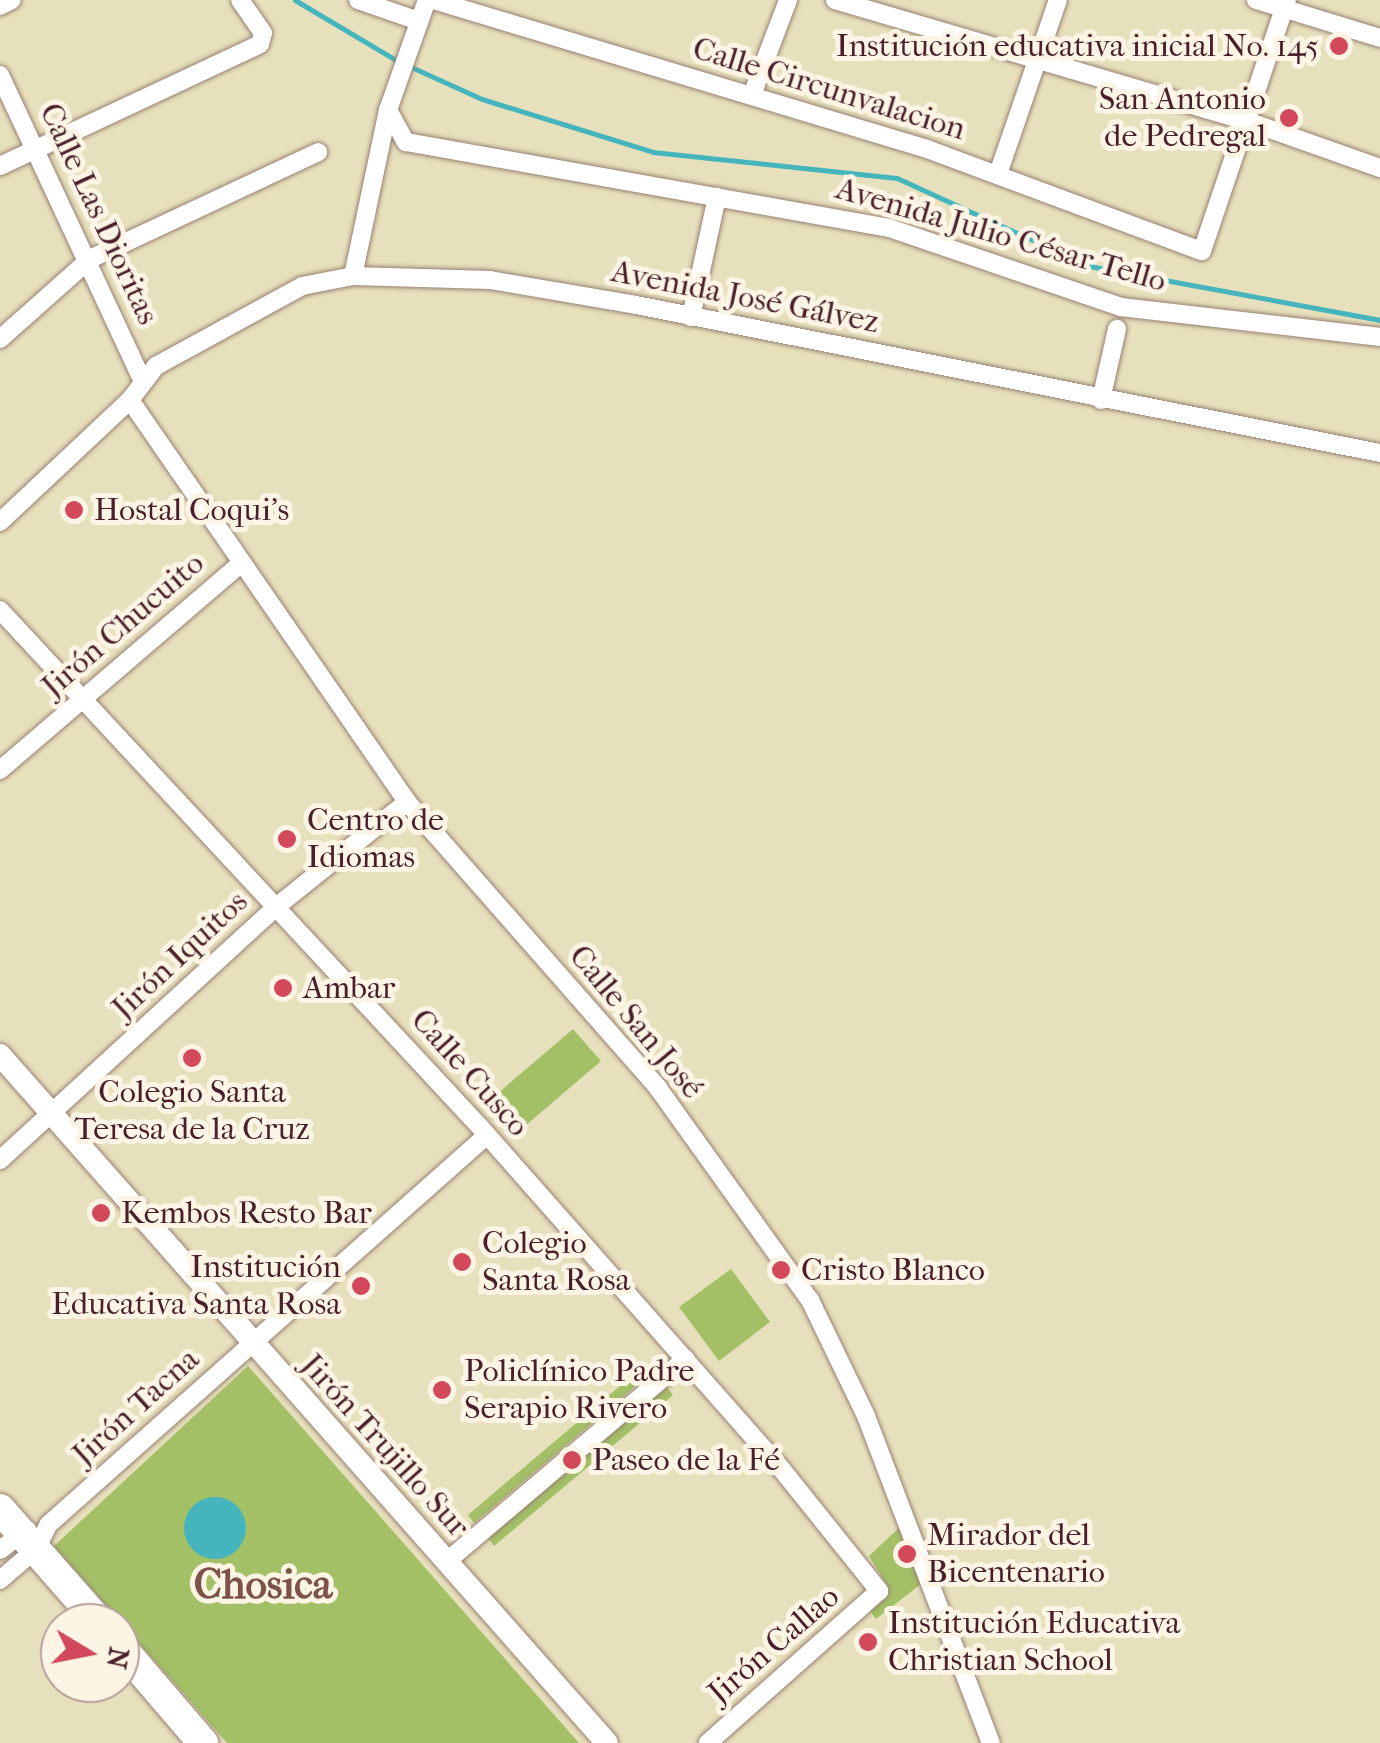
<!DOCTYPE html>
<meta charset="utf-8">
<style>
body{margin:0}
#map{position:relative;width:1380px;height:1743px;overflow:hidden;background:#e7e0bc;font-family:"IM FELL French Canon",serif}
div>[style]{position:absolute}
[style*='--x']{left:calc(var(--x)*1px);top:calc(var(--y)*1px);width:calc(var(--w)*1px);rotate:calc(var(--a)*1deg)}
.green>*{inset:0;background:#a3c067}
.water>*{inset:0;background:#45b5bd}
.round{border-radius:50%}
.stream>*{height:5px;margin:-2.5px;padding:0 2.5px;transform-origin:2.5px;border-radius:2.5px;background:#45b5bd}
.roads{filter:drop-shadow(0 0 2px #988074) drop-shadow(0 0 2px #988074)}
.street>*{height:18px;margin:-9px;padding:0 9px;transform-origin:9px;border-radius:9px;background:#fff}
.secondary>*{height:22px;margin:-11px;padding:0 11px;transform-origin:11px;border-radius:11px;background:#fff}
.highway>*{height:30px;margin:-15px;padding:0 15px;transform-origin:15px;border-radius:15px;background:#fff}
.dots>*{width:28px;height:28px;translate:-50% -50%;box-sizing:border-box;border:5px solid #fcf5e5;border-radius:50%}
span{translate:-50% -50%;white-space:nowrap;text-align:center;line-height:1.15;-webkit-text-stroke:10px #fcf5e5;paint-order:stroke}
.poi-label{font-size:32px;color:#4a1f2b}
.right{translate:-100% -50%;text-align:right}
.left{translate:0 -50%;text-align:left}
.street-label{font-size:32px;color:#4a1f2b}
.district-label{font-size:42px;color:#7f5249;font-weight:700}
.north{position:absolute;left:40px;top:1603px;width:100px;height:100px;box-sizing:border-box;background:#fcf5e5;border:2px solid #b59f9b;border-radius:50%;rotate:100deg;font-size:28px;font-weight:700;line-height:40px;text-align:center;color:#4a1f2b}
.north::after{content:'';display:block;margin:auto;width:35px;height:45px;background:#d1495b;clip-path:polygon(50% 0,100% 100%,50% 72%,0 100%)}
</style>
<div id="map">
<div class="green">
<div style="clip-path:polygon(573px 1029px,601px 1061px,518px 1132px,490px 1100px)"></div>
<div style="clip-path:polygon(731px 1269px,770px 1322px,719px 1361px,679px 1307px)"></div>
<div style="clip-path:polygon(646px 1364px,652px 1372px,474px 1523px,468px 1515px)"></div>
<div style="clip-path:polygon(248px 1366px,579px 1743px,227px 1743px,54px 1546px)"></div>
<div style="clip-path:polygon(667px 1387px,673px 1395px,494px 1546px,488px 1538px)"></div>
<div style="clip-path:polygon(900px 1527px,921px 1584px,876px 1619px,870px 1611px,884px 1599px,887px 1585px,869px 1556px)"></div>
</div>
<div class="water">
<div class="round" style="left:184px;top:1497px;width:62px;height:62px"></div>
</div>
<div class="stream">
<div style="--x:295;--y:0;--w:121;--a:30.8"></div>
<div style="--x:409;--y:66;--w:80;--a:24.3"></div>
<div style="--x:482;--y:99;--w:179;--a:17.2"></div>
<div style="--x:653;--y:152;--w:245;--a:6.1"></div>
<div style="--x:897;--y:178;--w:211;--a:24.6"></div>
<div style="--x:1089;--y:266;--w:296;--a:10.5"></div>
</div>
<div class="roads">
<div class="street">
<div style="--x:358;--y:0;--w:65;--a:19"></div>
<div style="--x:433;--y:0;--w:516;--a:16.78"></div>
<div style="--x:927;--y:149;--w:293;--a:20.4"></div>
<div style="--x:1202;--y:251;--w:265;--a:-71.3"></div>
<div style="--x:835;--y:0;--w:429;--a:16.4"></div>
<div style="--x:1247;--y:121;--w:141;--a:19.5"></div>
<div style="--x:1256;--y:0;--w:130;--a:17"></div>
<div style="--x:0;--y:6;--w:13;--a:-27"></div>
<div style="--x:0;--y:75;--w:336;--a:65"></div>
<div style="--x:752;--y:95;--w:102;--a:-69.2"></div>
<div style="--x:388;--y:110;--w:37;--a:61"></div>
<div style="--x:406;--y:142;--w:491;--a:10.1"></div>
<div style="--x:889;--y:228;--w:245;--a:18.8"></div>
<div style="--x:1121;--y:307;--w:261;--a:6.6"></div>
<div style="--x:0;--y:166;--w:287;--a:-25.1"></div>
<div style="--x:260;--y:44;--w:11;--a:-75"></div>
<div style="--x:263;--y:33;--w:40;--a:-124.9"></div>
<div style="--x:998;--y:174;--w:184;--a:-71"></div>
<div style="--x:353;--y:276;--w:170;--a:-78.1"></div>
<div style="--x:388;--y:110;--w:117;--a:-70.5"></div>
<div style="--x:691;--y:317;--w:123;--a:-77.8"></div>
<div style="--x:0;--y:339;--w:120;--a:-41.6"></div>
<div style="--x:90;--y:259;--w:252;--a:-25.1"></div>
<div style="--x:130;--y:400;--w:488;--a:55.4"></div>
<div style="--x:407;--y:802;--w:381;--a:48.7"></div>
<div style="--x:658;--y:1088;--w:261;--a:54.4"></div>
<div style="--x:810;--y:1300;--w:129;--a:64.2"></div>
<div style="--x:866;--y:1416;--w:350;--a:69.1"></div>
<div style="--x:1101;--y:400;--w:73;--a:-77.3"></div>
<div style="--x:0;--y:522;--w:178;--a:-43.2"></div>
<div style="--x:130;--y:400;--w:43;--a:-52.6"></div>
<div style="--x:156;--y:366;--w:166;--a:-28.7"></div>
<div style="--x:302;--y:286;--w:52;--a:-11.1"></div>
<div style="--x:353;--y:276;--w:137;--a:1.7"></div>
<div style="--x:490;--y:280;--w:148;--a:9.7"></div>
<div style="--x:636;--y:305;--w:759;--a:11.25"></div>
<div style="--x:0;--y:610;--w:705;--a:47.13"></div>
<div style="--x:480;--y:1127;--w:458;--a:48.6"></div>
<div style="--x:783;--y:1471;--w:154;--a:51.3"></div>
<div style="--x:879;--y:1591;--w:229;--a:138.4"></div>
<div style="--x:0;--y:770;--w:316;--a:-40.6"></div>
<div style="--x:0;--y:1160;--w:374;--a:-42.5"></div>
<div style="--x:276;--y:907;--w:168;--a:-38.7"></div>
<div style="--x:0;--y:1550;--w:34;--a:-37"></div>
<div style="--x:446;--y:1562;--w:314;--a:-40.3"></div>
<div style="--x:0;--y:1580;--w:48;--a:-40.7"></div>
<div style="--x:36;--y:1549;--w:28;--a:-63"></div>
<div style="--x:49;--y:1524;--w:586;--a:-41.61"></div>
</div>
<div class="secondary">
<div style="--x:0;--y:1055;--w:917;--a:48.58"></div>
</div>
<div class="highway">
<div style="--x:0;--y:1509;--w:152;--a:48.7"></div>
<div style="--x:120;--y:1646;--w:128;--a:49.4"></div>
</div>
</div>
<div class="dots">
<div style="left:1339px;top:46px;background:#d1495b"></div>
<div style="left:1289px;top:118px;background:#d1495b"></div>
<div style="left:74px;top:510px;background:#d1495b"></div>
<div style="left:287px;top:839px;background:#d1495b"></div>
<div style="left:283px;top:988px;background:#d1495b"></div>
<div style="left:192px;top:1058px;background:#d1495b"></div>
<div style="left:101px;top:1213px;background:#d1495b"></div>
<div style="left:462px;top:1262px;background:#d1495b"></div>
<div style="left:781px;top:1270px;background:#d1495b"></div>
<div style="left:361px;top:1286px;background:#d1495b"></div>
<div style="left:442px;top:1390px;background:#d1495b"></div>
<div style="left:572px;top:1460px;background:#d1495b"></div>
<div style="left:907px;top:1554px;background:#d1495b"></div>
<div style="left:868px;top:1642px;background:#d1495b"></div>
</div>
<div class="poi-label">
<span class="right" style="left:1319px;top:46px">Institución educativa inicial No. 145</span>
<span class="right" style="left:1266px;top:118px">San Antonio<br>de Pedregal</span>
<span class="left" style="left:94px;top:510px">Hostal Coqui's</span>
<span class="left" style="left:307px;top:839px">Centro de<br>Idiomas</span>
<span class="left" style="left:303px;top:988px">Ambar</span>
<span style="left:192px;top:1111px">Colegio Santa<br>Teresa de la Cruz</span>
<span class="left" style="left:121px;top:1213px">Kembos Resto Bar</span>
<span class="left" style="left:482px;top:1262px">Colegio<br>Santa Rosa</span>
<span class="right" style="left:341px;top:1286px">Institución<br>Educativa Santa Rosa</span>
<span class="left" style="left:801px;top:1270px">Cristo Blanco</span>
<span class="left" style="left:464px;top:1390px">Policlínico Padre<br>Serapio Rivero</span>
<span class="left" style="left:592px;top:1460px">Paseo de la Fé</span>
<span class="left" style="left:927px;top:1554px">Mirador del<br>Bicentenario</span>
<span class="left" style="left:888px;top:1642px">Institución Educativa<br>Christian School</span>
</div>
<div class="street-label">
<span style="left:829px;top:89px;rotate:17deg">Calle Circunvalacion</span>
<span style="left:99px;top:214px;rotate:65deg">Calle Las Dioritas</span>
<span style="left:1001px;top:235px;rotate:16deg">Avenida Julio César Tello</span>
<span style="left:745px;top:297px;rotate:11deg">Avenida José Gálvez</span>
<span style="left:123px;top:625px;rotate:-41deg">Jirón Chucuito</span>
<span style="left:180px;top:955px;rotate:-43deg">Jirón Iquitos</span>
<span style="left:636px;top:1022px;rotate:50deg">Calle San José</span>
<span style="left:470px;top:1073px;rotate:48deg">Calle Cusco</span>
<span style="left:136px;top:1407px;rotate:-42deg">Jirón Tacna</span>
<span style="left:385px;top:1446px;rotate:48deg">Jirón Trujillo Sur</span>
<span style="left:774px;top:1645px;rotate:-41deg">Jirón Callao</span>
</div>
<div class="district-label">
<span style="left:263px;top:1585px">Chosica</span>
</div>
<div class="north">N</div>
</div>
